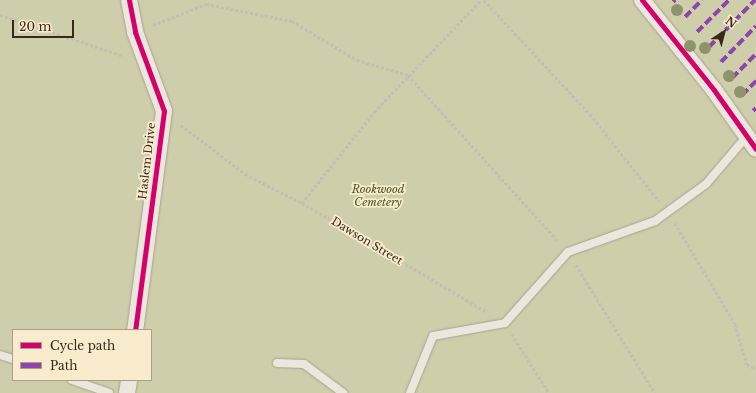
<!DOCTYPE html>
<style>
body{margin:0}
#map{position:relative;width:756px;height:393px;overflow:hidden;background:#e5ddc9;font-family:"Libre Baskerville",serif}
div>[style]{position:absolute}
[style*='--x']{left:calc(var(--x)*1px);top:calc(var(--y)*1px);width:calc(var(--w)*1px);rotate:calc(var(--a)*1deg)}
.cemetery>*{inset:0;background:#cecfaa}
.path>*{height:2.5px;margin-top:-1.25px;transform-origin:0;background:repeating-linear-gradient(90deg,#c5beb2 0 3px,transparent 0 5px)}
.roads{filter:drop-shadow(0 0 1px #aaa193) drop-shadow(0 0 1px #aaa193)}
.service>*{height:8px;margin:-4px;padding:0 4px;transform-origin:4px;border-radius:4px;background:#ece7dc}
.minor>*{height:16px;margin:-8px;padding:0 8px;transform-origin:8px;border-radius:8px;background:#ece7dc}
.quiet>*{height:4px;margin-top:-2px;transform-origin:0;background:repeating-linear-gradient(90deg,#8e44ad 0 8px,transparent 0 12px)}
.cycleway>*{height:5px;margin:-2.5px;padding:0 2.5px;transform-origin:2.5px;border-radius:2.5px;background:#d6006c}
.trees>*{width:12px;height:12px;margin:-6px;border-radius:50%;background:#8e936c}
span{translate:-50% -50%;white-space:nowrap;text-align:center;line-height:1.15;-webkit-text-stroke:3.5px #f8eccd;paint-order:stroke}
.street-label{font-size:11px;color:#38291b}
.park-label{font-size:11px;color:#475620;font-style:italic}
.legend{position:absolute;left:12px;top:329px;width:140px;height:52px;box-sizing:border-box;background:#f8eccd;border:1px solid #ab9e86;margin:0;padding:5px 7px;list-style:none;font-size:12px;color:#38291b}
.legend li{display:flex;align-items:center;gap:8px;height:20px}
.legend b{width:20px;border:1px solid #ab9e86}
.north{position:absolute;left:704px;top:12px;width:40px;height:40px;-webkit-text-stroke:3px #f8eccd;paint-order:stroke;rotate:36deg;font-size:11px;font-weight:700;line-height:16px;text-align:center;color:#38291b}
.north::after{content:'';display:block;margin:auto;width:14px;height:18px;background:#38291b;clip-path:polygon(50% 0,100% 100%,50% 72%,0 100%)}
.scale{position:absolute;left:12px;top:20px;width:62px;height:18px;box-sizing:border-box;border:2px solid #38291b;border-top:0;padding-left:5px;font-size:12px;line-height:14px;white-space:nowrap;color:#38291b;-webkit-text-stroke:3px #f8eccd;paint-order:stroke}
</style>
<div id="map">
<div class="cemetery">
<div style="clip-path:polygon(evenodd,0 0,756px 0,756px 393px,0 393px,0 0,13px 330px,151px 330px,151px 380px,13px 380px,13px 330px)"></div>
</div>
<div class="path">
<div style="--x:484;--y:0;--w:156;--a:47.1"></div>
<div style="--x:590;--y:114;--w:111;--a:51.6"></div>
<div style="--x:0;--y:15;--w:130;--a:18.4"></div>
<div style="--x:153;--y:25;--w:57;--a:-21.6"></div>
<div style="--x:206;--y:4;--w:88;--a:11.2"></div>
<div style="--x:292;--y:21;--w:76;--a:31"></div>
<div style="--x:357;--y:60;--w:53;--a:16.4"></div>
<div style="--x:408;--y:75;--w:225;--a:47.9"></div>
<div style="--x:181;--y:125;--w:81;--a:37.4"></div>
<div style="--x:245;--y:174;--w:64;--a:27"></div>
<div style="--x:302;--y:203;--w:215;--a:30.5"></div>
<div style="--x:302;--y:203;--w:116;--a:-51.6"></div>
<div style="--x:374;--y:112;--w:155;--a:-46.3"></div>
<div style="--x:675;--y:223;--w:117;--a:59.3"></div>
<div style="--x:735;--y:324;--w:42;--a:73.3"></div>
<div style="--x:747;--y:364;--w:10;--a:29"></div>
<div style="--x:576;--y:265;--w:150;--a:58.3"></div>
<div style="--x:512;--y:334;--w:70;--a:57.9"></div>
</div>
<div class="roads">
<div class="service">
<div style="--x:0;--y:355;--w:14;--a:17"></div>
<div style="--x:277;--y:363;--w:27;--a:2"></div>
<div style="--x:304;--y:364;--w:49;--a:36.6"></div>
<div style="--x:72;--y:380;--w:39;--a:19"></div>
<div style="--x:410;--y:393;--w:61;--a:-68"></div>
<div style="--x:433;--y:336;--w:73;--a:-10.2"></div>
<div style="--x:505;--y:323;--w:95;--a:-48.4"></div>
<div style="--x:568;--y:252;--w:92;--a:-19.6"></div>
<div style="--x:655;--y:221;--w:63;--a:-36"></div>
<div style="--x:706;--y:184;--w:63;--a:-49.5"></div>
</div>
<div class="minor">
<div style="--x:129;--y:0;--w:33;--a:79"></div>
<div style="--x:135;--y:32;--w:84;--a:69.8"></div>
<div style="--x:164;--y:111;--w:221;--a:97.5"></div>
<div style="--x:642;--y:0;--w:115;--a:51.3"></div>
<div style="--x:714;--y:90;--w:72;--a:54.6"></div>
<div style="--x:127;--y:393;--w:13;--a:-81"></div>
</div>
</div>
<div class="quiet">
<div style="--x:673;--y:2;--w:3;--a:-45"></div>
<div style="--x:685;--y:17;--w:24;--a:-45"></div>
<div style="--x:697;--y:32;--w:45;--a:-45"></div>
<div style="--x:709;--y:47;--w:66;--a:-45.6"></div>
<div style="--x:721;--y:62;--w:50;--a:-45.8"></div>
<div style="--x:732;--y:78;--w:34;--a:-45"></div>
<div style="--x:742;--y:95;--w:20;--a:-45"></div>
<div style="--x:753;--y:111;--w:4;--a:-45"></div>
</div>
<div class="cycleway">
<div style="--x:129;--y:0;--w:33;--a:79"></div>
<div style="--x:135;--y:32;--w:84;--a:69.8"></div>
<div style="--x:164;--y:111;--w:221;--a:97.5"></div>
<div style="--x:642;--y:0;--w:115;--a:51.3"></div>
<div style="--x:714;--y:90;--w:72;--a:54.6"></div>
</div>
<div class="trees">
<div style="left:677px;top:10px"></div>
<div style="left:690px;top:46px"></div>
<div style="left:705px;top:48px"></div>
<div style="left:729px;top:76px"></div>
<div style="left:740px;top:92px"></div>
</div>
<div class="street-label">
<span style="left:147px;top:161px;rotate:-83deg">Haslem Drive</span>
<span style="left:367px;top:241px;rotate:31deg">Dawson Street</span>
</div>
<div class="park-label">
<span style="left:378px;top:196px">Rookwood<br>Cemetery</span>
</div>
<ul class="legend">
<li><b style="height:5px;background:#d6006c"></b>Cycle path</li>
<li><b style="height:5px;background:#8e44ad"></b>Path</li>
</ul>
<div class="north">N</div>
<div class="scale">20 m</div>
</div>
